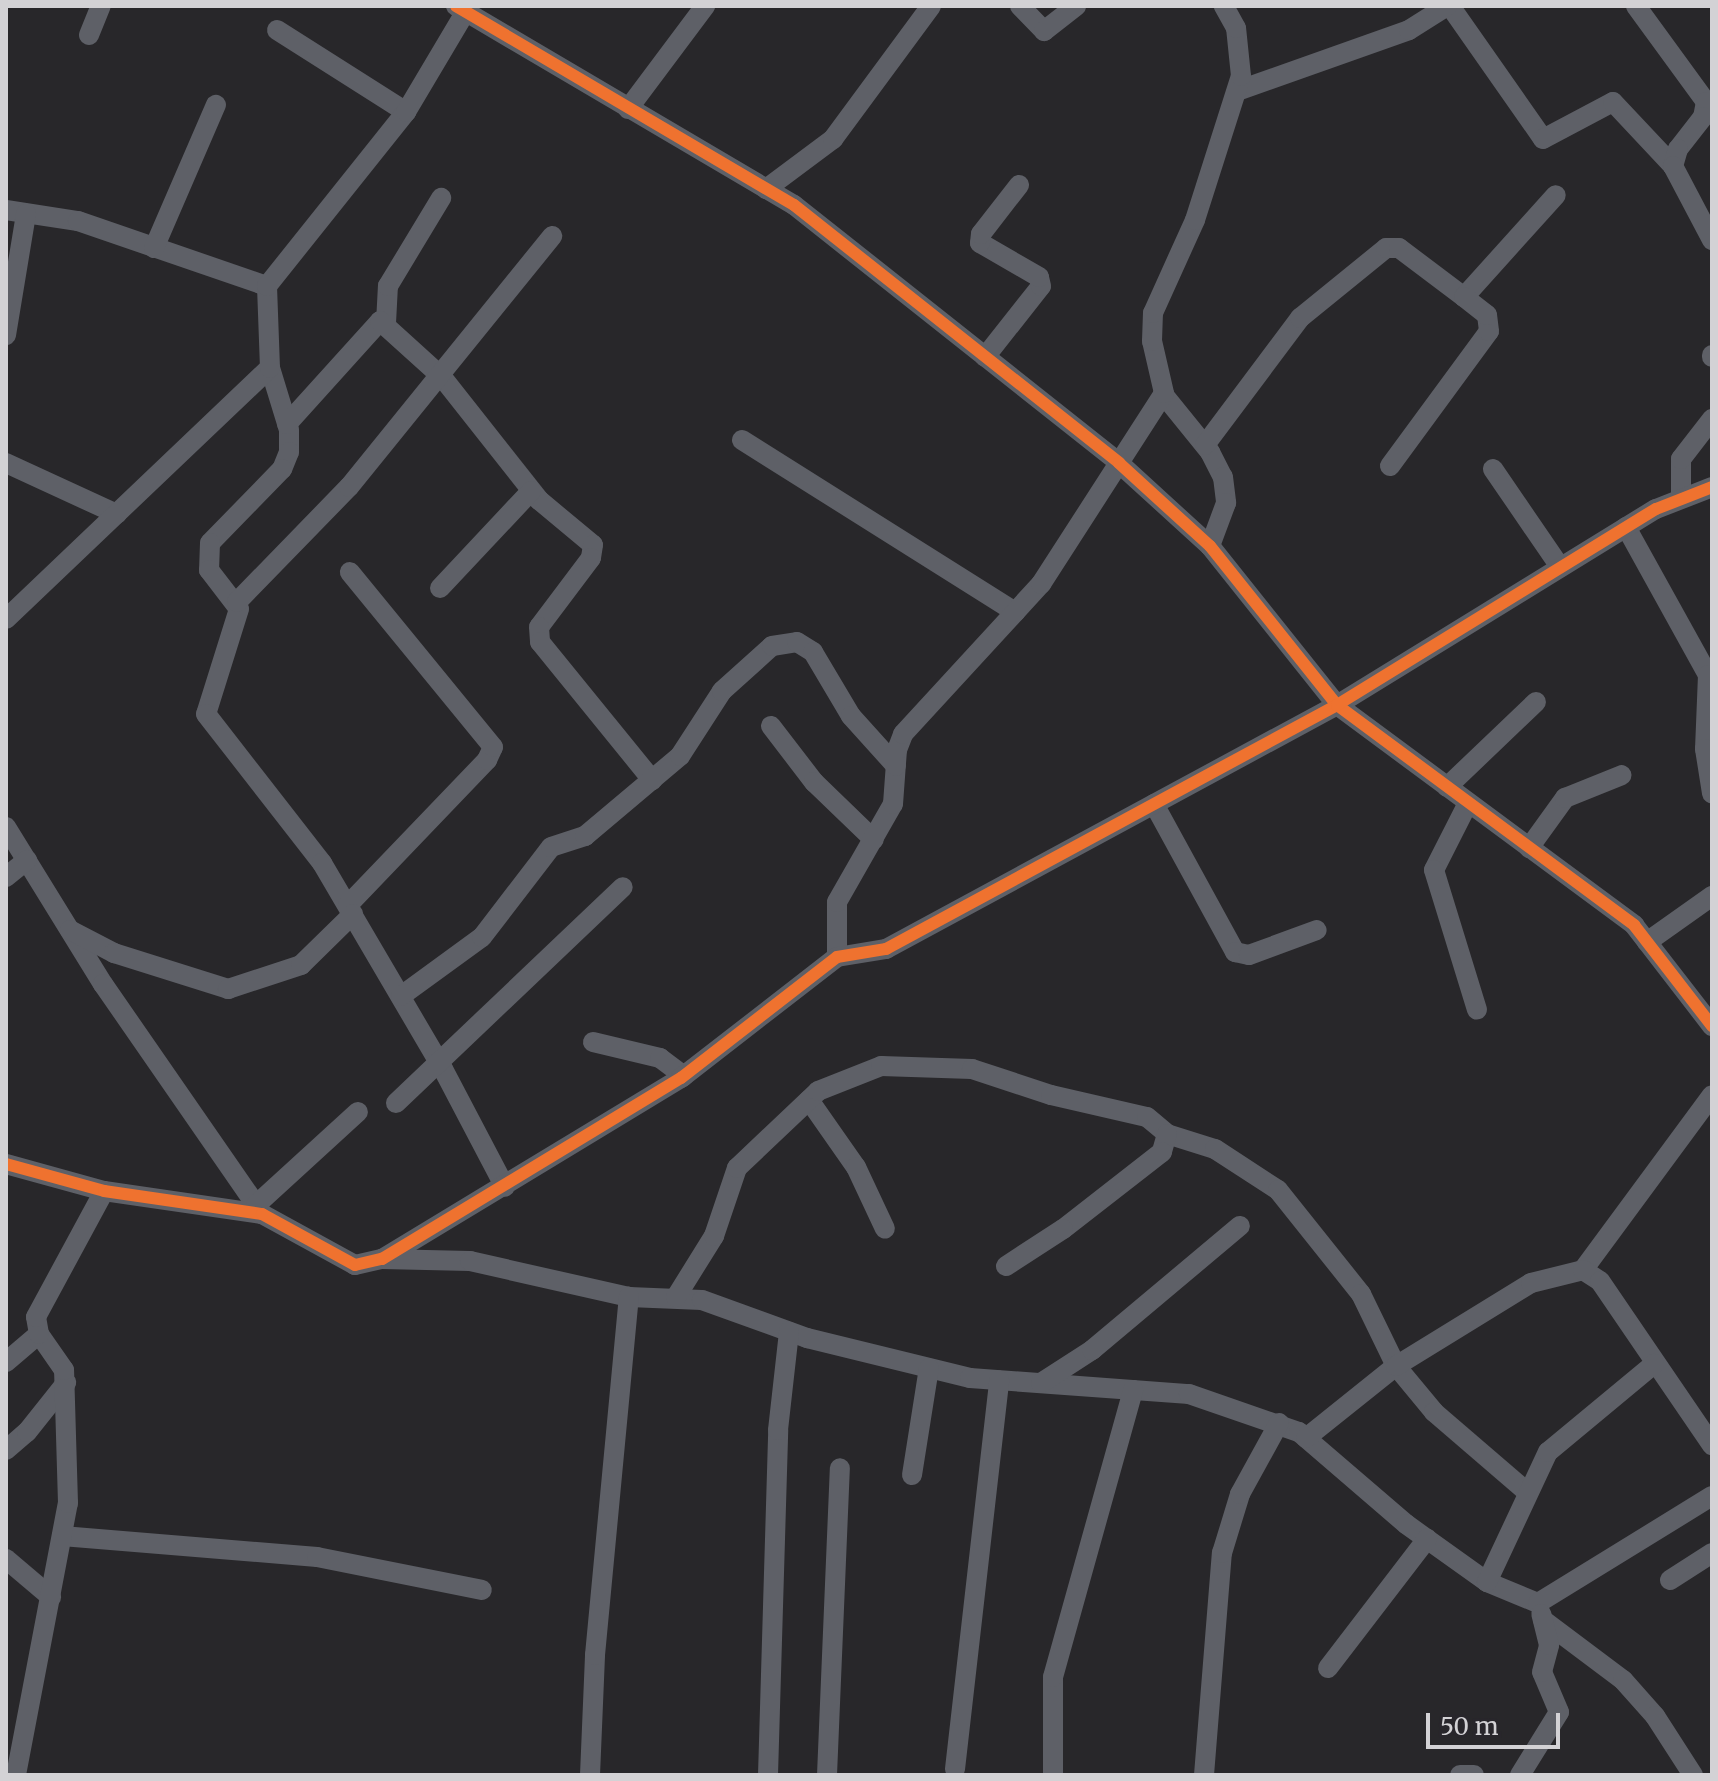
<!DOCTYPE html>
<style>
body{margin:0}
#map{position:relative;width:1718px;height:1781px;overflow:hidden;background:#28272a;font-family:Merriweather,serif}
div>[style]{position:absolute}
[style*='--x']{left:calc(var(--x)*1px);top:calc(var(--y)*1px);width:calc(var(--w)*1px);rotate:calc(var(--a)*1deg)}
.minor>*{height:20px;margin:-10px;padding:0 10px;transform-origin:10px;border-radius:10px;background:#5e6067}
.cycleway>*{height:12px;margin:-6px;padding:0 6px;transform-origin:6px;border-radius:6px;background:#ef722f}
span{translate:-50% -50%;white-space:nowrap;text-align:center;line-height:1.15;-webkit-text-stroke:6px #28262b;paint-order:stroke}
.frame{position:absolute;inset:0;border:8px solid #d3d2d5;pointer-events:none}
.scale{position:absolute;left:1426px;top:1713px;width:134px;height:36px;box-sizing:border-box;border:4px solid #d3d2d5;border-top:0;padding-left:10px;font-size:24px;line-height:28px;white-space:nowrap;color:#d3d2d5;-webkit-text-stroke:6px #28262b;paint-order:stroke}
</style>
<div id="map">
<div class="minor">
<div style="--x:456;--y:6;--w:392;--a:30.5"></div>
<div style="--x:794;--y:205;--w:415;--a:38.4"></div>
<div style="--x:1119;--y:463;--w:123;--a:42.4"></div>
<div style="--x:1210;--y:546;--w:203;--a:51.4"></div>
<div style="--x:1337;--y:705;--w:370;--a:36.5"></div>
<div style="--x:1634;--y:925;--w:128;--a:52.3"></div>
<div style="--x:1020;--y:6;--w:35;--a:46"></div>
<div style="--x:1044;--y:31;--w:41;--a:-38"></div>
<div style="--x:1450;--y:6;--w:162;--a:55"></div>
<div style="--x:1543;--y:139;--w:79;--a:-27.9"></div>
<div style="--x:1613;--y:102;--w:88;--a:46.8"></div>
<div style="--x:1636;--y:6;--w:119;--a:53.9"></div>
<div style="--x:1706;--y:102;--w:15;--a:101"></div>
<div style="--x:1703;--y:117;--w:41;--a:128"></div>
<div style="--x:1678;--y:149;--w:18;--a:106"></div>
<div style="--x:1673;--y:166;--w:84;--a:62.2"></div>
<div style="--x:277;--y:30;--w:153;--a:32.4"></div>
<div style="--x:89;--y:35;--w:31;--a:-68"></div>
<div style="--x:1237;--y:91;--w:182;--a:-19.5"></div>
<div style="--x:1409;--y:30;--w:45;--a:-32.3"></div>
<div style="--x:628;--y:109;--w:129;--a:-53.2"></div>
<div style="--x:766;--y:189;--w:84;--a:-36.7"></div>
<div style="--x:833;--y:139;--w:165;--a:-53.6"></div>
<div style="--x:6;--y:210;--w:73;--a:8.7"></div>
<div style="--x:78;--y:221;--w:200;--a:19"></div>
<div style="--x:154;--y:248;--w:156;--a:-66.6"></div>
<div style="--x:386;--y:323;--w:37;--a:-87"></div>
<div style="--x:388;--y:286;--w:103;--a:-58.9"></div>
<div style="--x:6;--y:335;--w:123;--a:-80.6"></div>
<div style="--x:1712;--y:355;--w:2;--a:90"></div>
<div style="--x:985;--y:357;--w:90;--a:-51.7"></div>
<div style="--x:1041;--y:286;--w:9;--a:-103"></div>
<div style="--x:1039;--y:277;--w:68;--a:-150"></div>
<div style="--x:980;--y:243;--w:9;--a:-84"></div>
<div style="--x:981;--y:234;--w:62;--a:-52.2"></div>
<div style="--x:270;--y:368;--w:65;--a:73"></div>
<div style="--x:289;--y:430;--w:22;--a:90"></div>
<div style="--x:289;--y:452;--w:18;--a:112"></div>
<div style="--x:282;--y:469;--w:103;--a:134.2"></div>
<div style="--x:210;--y:543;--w:27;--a:92"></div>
<div style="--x:209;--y:570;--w:49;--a:52.4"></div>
<div style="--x:239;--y:609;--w:110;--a:107.4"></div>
<div style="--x:206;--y:714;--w:189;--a:52.1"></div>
<div style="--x:322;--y:863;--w:239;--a:59.6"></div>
<div style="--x:443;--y:1069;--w:133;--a:62.3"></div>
<div style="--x:1163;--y:394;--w:75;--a:51"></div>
<div style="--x:1210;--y:452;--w:28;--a:63"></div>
<div style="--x:1223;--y:477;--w:26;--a:83"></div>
<div style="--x:1226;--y:503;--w:46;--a:110.4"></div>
<div style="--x:287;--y:424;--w:139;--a:-47.9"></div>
<div style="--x:380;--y:321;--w:84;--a:42.1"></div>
<div style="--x:442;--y:377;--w:157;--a:51.7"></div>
<div style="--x:539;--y:500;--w:70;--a:39.8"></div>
<div style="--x:593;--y:545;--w:13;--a:99"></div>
<div style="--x:591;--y:558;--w:86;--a:127"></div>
<div style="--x:539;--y:627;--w:15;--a:86"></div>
<div style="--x:540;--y:642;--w:178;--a:50.9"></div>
<div style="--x:742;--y:440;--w:323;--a:32.2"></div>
<div style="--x:1205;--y:445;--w:159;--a:-53.2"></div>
<div style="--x:1300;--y:318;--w:111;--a:-39.1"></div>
<div style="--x:1386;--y:248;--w:13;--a:0"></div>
<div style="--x:1399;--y:248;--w:81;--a:37"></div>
<div style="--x:1464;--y:297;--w:137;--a:-48"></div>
<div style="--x:6;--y:463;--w:122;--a:24.7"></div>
<div style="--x:1390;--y:466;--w:167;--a:-53.7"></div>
<div style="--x:1489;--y:331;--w:16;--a:-97"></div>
<div style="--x:1487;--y:315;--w:29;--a:-142"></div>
<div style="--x:1493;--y:469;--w:119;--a:55.6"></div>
<div style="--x:1681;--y:498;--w:39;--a:-90"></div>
<div style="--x:1681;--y:459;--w:51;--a:-52.2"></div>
<div style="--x:1626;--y:527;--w:169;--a:61"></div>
<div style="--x:1708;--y:675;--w:74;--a:92.3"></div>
<div style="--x:1705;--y:749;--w:45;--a:81"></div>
<div style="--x:440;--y:588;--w:133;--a:-46.8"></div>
<div style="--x:237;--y:602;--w:161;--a:-45.8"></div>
<div style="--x:349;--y:487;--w:323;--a:-51"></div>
<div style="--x:6;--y:619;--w:364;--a:-43.6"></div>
<div style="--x:270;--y:368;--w:82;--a:-92.1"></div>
<div style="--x:267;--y:286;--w:223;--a:-51.4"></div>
<div style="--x:406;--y:112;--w:123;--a:-59.3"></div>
<div style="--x:771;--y:726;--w:71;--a:52.5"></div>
<div style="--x:814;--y:782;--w:83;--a:44"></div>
<div style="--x:1447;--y:787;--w:123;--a:-43.7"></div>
<div style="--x:1468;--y:803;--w:75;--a:116.9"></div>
<div style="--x:1434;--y:870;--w:146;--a:72.9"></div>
<div style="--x:1154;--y:804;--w:169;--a:61.3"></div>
<div style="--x:1235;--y:952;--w:14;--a:12"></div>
<div style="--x:1249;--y:955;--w:72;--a:-20.2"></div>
<div style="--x:6;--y:827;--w:185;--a:58.3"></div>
<div style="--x:103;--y:984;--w:280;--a:55.3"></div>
<div style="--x:1529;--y:848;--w:62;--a:-54.2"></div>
<div style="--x:1565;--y:798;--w:61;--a:-22"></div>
<div style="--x:6;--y:877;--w:27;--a:-39"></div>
<div style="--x:348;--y:905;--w:201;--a:-46.2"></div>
<div style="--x:487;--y:760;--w:14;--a:-65"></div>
<div style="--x:493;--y:747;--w:226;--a:-129.3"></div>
<div style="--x:70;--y:930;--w:50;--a:27.6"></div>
<div style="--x:114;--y:953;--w:120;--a:17.5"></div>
<div style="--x:228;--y:989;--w:77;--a:-18.2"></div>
<div style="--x:301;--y:965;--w:73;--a:-44.4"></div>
<div style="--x:1647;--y:942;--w:80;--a:-35.3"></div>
<div style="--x:837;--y:957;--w:55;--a:-90"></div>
<div style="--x:837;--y:902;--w:113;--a:-60.3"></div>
<div style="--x:893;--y:804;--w:54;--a:-85.8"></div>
<div style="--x:897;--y:750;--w:17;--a:-69"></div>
<div style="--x:903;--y:734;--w:204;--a:-47.4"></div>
<div style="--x:1041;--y:584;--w:227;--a:-57.2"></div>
<div style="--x:1164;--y:393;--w:53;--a:-103"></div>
<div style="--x:1152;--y:341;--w:28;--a:-88"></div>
<div style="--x:1153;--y:313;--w:102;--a:-65.7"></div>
<div style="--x:1195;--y:220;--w:151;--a:-72.3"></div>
<div style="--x:1241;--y:76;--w:48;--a:-95.9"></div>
<div style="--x:1236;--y:28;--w:25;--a:-119"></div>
<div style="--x:401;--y:996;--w:100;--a:-36.1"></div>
<div style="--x:482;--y:937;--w:113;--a:-52.5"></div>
<div style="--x:551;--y:847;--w:36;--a:-18"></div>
<div style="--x:585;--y:836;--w:124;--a:-40.1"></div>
<div style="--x:680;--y:756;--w:77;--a:-57.1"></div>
<div style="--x:722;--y:691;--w:67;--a:-42"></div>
<div style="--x:772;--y:646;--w:25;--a:-9"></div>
<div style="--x:797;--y:642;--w:19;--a:32"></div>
<div style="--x:813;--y:652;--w:74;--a:59.3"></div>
<div style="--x:851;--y:716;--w:67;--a:48"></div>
<div style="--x:593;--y:1042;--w:69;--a:13.4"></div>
<div style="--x:660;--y:1058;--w:30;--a:37"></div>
<div style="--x:809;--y:1100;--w:82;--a:55"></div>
<div style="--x:856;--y:1167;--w:68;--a:64.9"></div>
<div style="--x:396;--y:1103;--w:313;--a:-43.6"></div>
<div style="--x:1167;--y:1134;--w:50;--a:17.4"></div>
<div style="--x:1215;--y:1149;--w:75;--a:33.1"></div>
<div style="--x:1278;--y:1190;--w:133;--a:51.4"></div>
<div style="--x:1361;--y:1294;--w:80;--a:64.1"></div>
<div style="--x:1396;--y:1366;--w:60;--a:50.4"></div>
<div style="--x:1434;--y:1412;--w:123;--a:40.7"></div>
<div style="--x:6;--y:1164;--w:102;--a:15.4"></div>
<div style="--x:104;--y:1191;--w:160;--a:8.3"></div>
<div style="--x:262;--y:1214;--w:106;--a:28.7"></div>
<div style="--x:355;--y:1265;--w:28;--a:-13"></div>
<div style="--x:382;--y:1259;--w:350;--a:-31.2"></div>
<div style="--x:681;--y:1078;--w:197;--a:-37.8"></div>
<div style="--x:837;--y:957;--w:50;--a:-9.3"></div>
<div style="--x:886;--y:949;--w:513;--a:-28.41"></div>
<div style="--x:1337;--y:705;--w:374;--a:-31.6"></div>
<div style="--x:1656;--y:509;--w:60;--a:-21.4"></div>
<div style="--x:256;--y:1205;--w:138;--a:-42.4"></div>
<div style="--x:382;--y:1259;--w:88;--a:1.3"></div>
<div style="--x:470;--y:1261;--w:163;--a:12.8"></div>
<div style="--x:629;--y:1297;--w:73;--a:2.4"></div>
<div style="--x:702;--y:1300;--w:112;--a:19.9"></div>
<div style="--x:807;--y:1338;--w:168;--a:13.8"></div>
<div style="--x:970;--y:1378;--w:220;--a:4.2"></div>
<div style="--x:1189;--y:1394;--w:116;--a:19.1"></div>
<div style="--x:1299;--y:1432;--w:141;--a:40.7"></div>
<div style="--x:1406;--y:1524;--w:100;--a:35.6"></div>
<div style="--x:1487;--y:1582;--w:55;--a:22.4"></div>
<div style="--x:1538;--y:1603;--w:204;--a:-31.6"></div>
<div style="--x:1583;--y:1270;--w:217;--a:-53.6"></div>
<div style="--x:676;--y:1297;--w:72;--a:-58.1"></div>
<div style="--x:714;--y:1236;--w:72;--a:-71.3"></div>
<div style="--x:737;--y:1168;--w:112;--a:-43.5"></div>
<div style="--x:818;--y:1091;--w:68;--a:-21.6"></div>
<div style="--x:881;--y:1066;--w:91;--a:1.9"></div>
<div style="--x:972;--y:1069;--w:83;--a:18.2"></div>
<div style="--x:1051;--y:1095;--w:98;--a:12.9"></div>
<div style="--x:1147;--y:1117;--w:26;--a:40"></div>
<div style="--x:1167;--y:1134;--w:19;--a:106"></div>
<div style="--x:1162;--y:1152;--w:125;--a:142.1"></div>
<div style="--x:1063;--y:1229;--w:68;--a:147"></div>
<div style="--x:6;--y:1362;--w:43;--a:-40.3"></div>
<div style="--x:1041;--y:1383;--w:61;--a:-32.9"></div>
<div style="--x:1092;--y:1350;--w:193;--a:-40"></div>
<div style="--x:1306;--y:1438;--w:115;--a:-38.7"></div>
<div style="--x:1396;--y:1366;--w:158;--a:-31.6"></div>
<div style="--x:1531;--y:1283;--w:54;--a:-14"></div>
<div style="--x:1583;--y:1270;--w:20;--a:33"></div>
<div style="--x:1600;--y:1281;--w:199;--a:55.7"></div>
<div style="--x:6;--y:1450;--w:28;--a:-41"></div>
<div style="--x:27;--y:1432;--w:63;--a:-51.5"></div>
<div style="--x:912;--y:1475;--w:108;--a:-81"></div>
<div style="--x:62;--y:1536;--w:256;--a:4.7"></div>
<div style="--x:317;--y:1557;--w:168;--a:11.3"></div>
<div style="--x:6;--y:1559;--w:59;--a:40.2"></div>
<div style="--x:1670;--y:1580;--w:50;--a:-32.7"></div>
<div style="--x:1487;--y:1582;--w:144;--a:-64.9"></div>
<div style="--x:1548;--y:1452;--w:138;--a:-39.7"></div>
<div style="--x:1543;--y:1620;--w:100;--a:36.9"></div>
<div style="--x:1623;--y:1680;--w:48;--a:48.4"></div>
<div style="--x:1655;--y:1716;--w:70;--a:57.2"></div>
<div style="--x:1328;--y:1668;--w:163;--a:-52.5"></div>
<div style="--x:955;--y:1769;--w:391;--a:-83.5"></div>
<div style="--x:16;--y:1775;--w:277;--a:-79.2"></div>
<div style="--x:68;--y:1503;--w:133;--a:-91.7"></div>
<div style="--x:64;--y:1370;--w:44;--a:-124.8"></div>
<div style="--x:39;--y:1334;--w:17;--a:-100"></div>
<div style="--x:36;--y:1317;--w:143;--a:-61.6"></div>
<div style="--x:590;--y:1775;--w:120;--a:-87.6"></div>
<div style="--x:595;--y:1655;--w:360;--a:-84.6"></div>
<div style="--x:768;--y:1775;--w:345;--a:-88.3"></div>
<div style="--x:778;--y:1430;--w:99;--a:-83.6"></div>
<div style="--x:827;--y:1775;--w:307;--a:-87.6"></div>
<div style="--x:1053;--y:1775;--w:98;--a:-90"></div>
<div style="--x:1053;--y:1677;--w:298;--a:-74.4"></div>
<div style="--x:1204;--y:1775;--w:223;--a:-85.4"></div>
<div style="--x:1222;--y:1553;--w:62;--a:-73"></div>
<div style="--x:1240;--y:1494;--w:81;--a:-61.2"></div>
<div style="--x:1460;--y:1775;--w:14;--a:0"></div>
<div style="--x:1520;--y:1775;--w:74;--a:-58.2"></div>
<div style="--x:1559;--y:1712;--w:43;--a:-113"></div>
<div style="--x:1542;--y:1672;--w:28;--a:-75"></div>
<div style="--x:1549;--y:1645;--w:32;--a:-104"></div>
</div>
<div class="cycleway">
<div style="--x:456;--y:6;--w:392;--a:30.5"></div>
<div style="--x:794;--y:205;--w:415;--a:38.4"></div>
<div style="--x:1119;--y:463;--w:123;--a:42.4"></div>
<div style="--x:1210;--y:546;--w:203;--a:51.4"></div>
<div style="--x:1337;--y:705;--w:370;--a:36.5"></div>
<div style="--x:1634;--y:925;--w:128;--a:52.3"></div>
<div style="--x:6;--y:1164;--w:102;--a:15.4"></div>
<div style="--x:104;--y:1191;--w:160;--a:8.3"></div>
<div style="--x:262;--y:1214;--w:106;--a:28.7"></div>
<div style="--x:355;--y:1265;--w:28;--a:-13"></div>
<div style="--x:382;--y:1259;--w:350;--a:-31.2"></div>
<div style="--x:681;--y:1078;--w:197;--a:-37.8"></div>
<div style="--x:837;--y:957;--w:50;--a:-9.3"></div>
<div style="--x:886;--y:949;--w:513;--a:-28.41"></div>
<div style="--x:1337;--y:705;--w:374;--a:-31.6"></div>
<div style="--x:1656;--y:509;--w:60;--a:-21.4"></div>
</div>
<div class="frame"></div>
<div class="scale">50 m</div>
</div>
